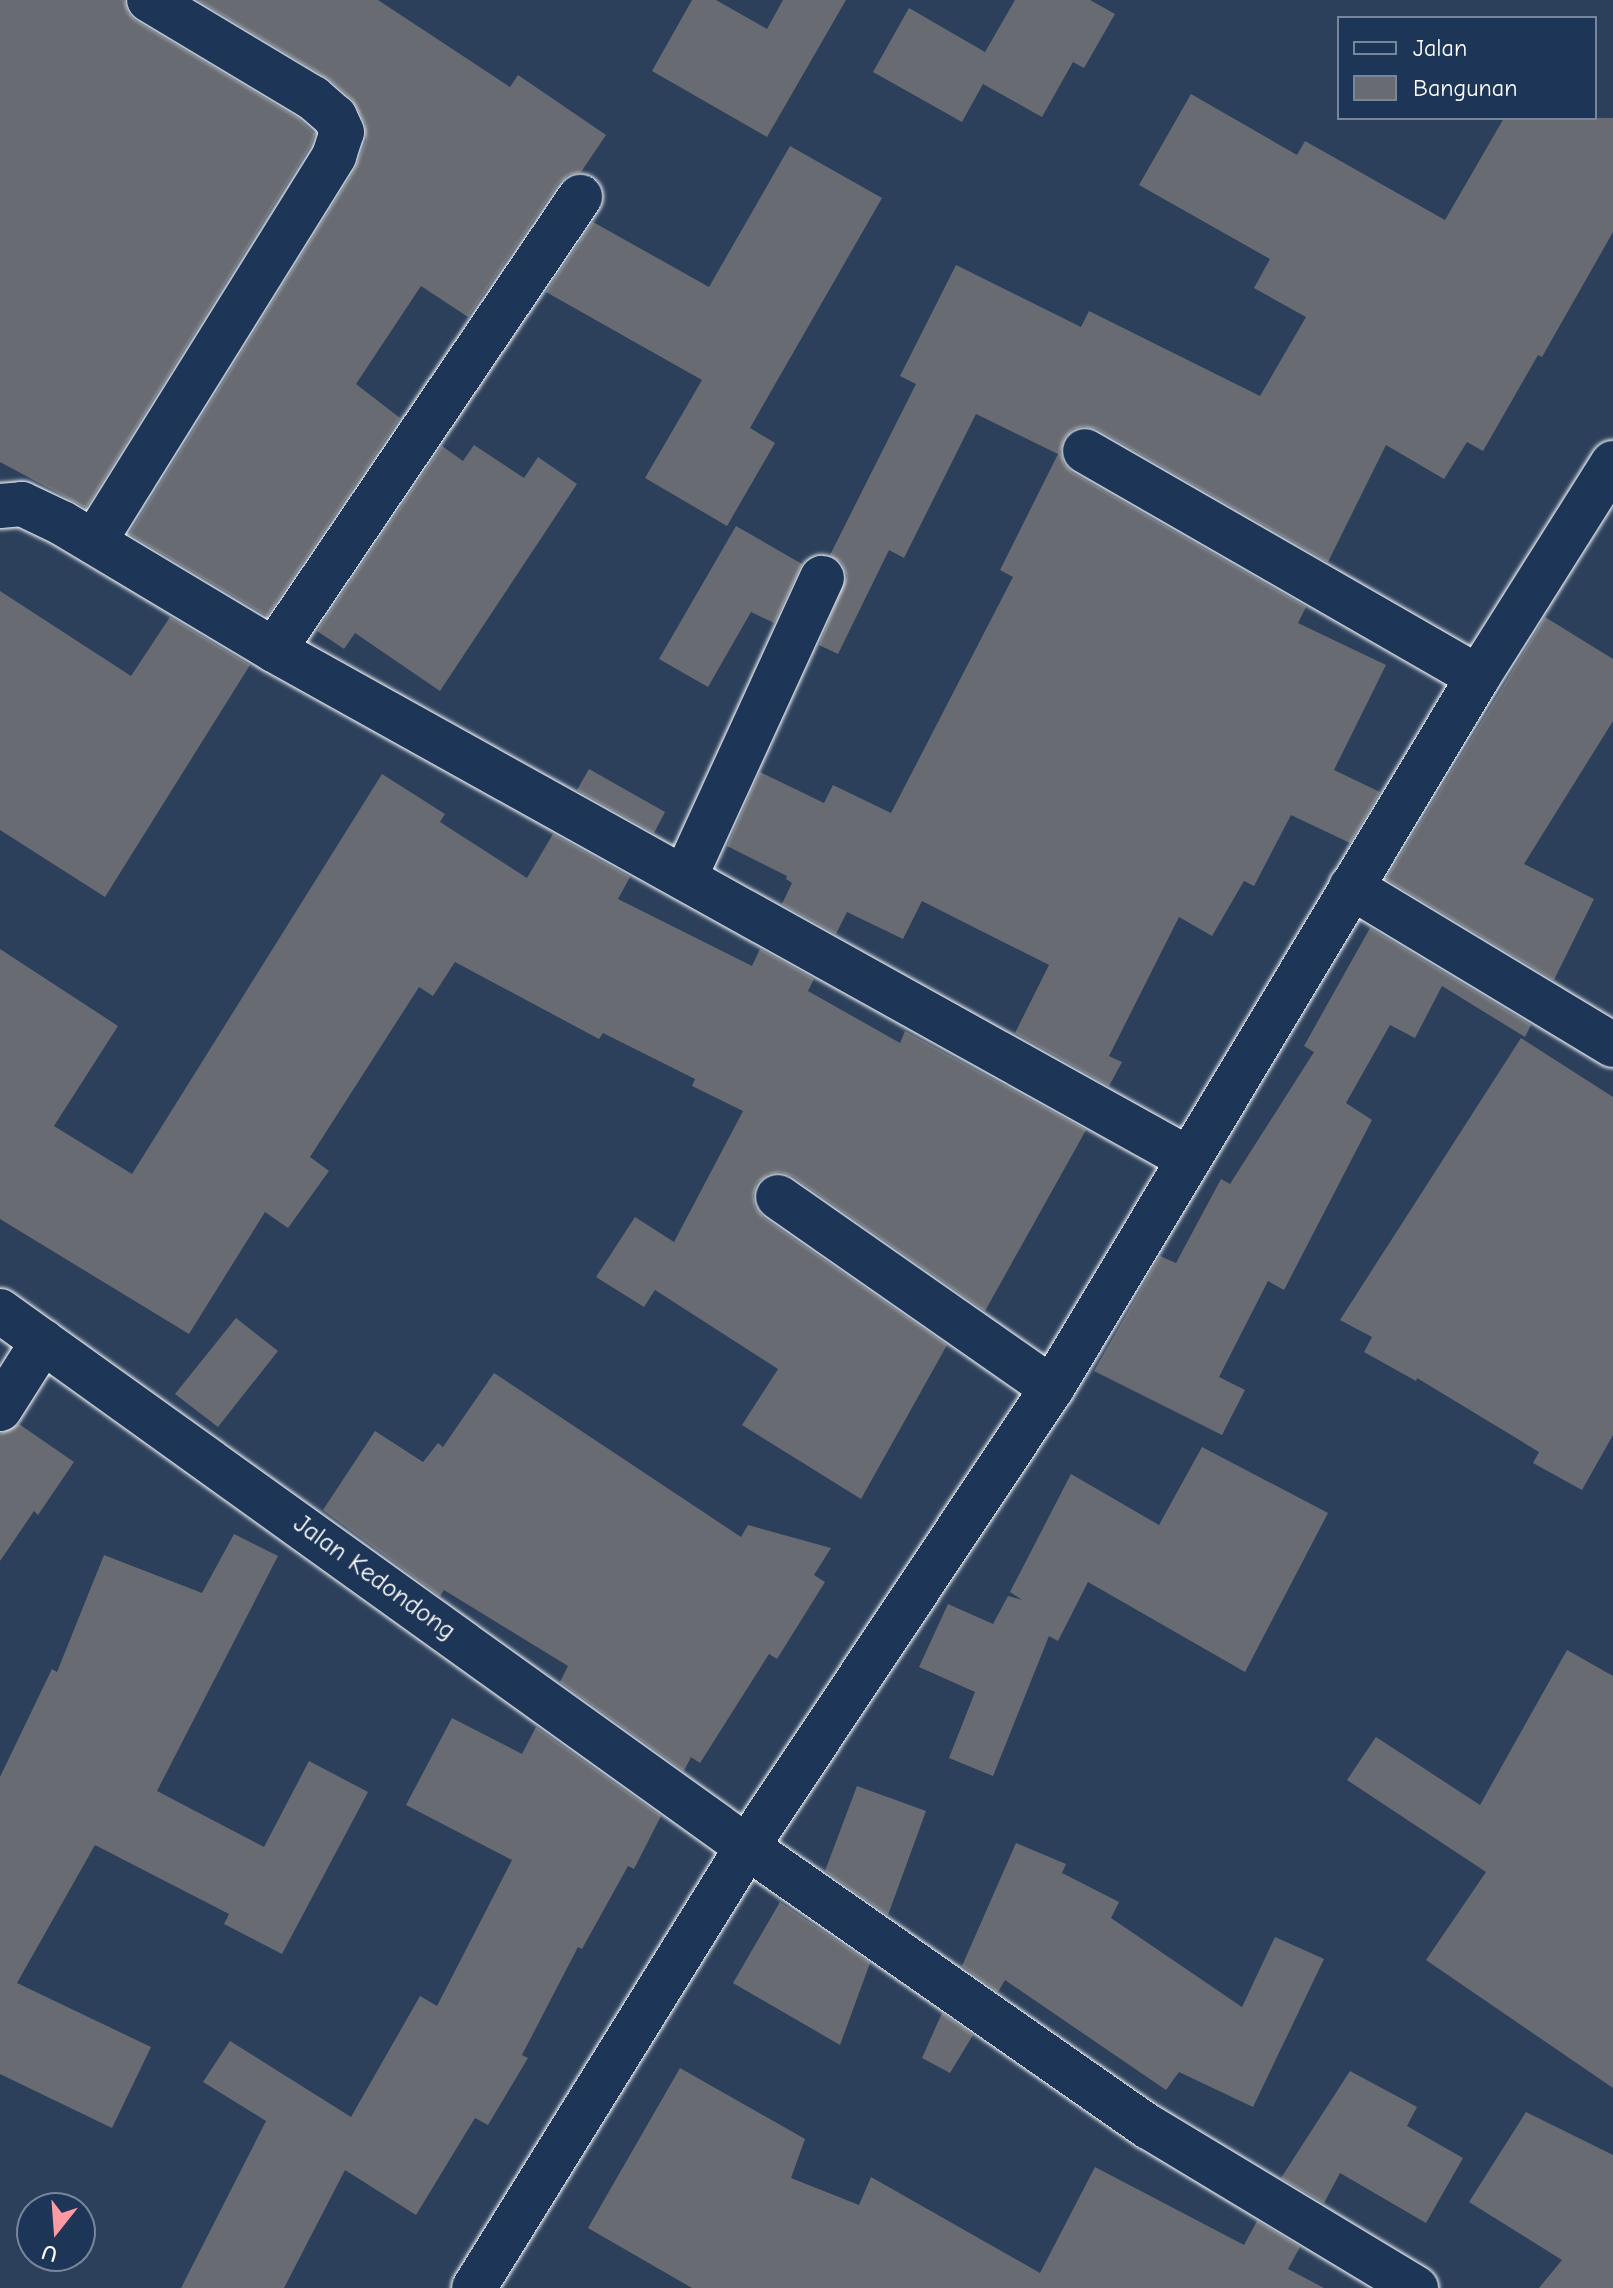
<!DOCTYPE html>
<style>
body{margin:0}
#map{position:relative;width:1613px;height:2288px;overflow:hidden;background:#2c405c;font-family:"Comic Neue",sans-serif}
div>[style]{position:absolute}
[style*='--x']{left:calc(var(--x)*1px);top:calc(var(--y)*1px);width:calc(var(--w)*1px);rotate:calc(var(--a)*1deg)}
.building>*{inset:0;background:#686b72}
.roads{filter:drop-shadow(0 0 2px #fff) drop-shadow(0 0 2px #fff)}
.street>*{height:44px;margin:-22px;padding:0 22px;transform-origin:22px;border-radius:22px;background:#1d3557}
.secondary>*{height:44px;margin:-22px;padding:0 22px;transform-origin:22px;border-radius:22px;background:#1d3557}
span{translate:-50% -50%;white-space:nowrap;text-align:center;line-height:1.15;-webkit-text-stroke:8px #1d3557;paint-order:stroke}
.street-label{font-size:26px;color:#fff}
.legend{position:absolute;left:1337px;top:16px;width:260px;height:104px;box-sizing:border-box;background:#1d3557;border:2px solid #77869a;margin:0;padding:10px 14px;list-style:none;font-size:24px;color:#fff}
.legend li{display:flex;align-items:center;gap:16px;height:40px}
.legend b{width:40px;border:2px solid #77869a}
.north{position:absolute;left:16px;top:2192px;width:80px;height:80px;box-sizing:border-box;background:#1d3557;border:2px solid #77869a;border-radius:50%;rotate:197deg;font-size:22px;font-weight:700;line-height:32px;text-align:center;color:#fff}
.north::after{content:'';display:block;margin:auto;width:28px;height:36px;background:#ff9aa2;clip-path:polygon(50% 0,100% 100%,50% 72%,0 100%)}
</style>
<div id="map">
<div class="building">
<div style="clip-path:polygon(0 0,124px 0,128px 13px,136px 21px,298px 118px,315px 134px,311px 145px,86px 508px,0 462px)"></div>
<div style="clip-path:polygon(198px 0,378px 0,510px 87px,518px 75px,606px 135px,581px 172px,568px 175px,559px 183px,468px 317px,421px 286px,356px 384px,400px 418px,267px 616px,129px 534px,355px 169px,366px 140px,365px 123px,352px 99px,329px 79px)"></div>
<div style="clip-path:polygon(692px 0,716px 0,767px 29px,783px 0,846px 0,767px 137px,652px 71px)"></div>
<div style="clip-path:polygon(1015px 0,1090px 0,1115px 14px,1084px 68px,1073px 62px,1042px 117px,983px 84px,962px 122px,873px 72px,909px 8px,985px 52px)"></div>
<div style="clip-path:polygon(1191px 94px,1297px 155px,1305px 141px,1445px 220px,1504px 118px,1613px 118px,1613px 232px,1542px 357px,1538px 355px,1483px 451px,1467px 442px,1444px 479px,1386px 445px,1328px 562px,1097px 429px,1084px 426px,1073px 429px,1064px 438px,1060px 452px,1064px 464px,1073px 473px,1306px 607px,1298px 623px,1386px 665px,1334px 770px,1380px 792px,1350px 843px,1291px 815px,1254px 886px,1244px 881px,1212px 936px,1179px 917px,1109px 1056px,1122px 1062px,1109px 1086px,1015px 1033px,1049px 965px,922px 901px,903px 939px,847px 912px,836px 934px,782px 904px,792px 883px,786px 879px,787px 876px,727px 846px,760px 772px,824px 803px,833px 785px,891px 813px,1013px 577px,1000px 570px,1058px 454px,976px 414px,904px 558px,889px 550px,838px 654px,819px 645px,847px 576px,842px 563px,830px 555px,916px 384px,900px 376px,956px 265px,1081px 327px,1089px 311px,1260px 396px,1306px 317px,1254px 288px,1270px 259px,1139px 185px)"></div>
<div style="clip-path:polygon(790px 146px,882px 198px,750px 428px,775px 443px,727px 526px,645px 478px,702px 380px,546px 292px,593px 222px,709px 287px)"></div>
<div style="clip-path:polygon(474px 445px,524px 478px,538px 457px,577px 484px,440px 691px,355px 633px,344px 649px,317px 631px,442px 446px,463px 461px)"></div>
<div style="clip-path:polygon(736px 526px,802px 564px,774px 623px,751px 612px,708px 687px,659px 659px)"></div>
<div style="clip-path:polygon(0 591px,131px 676px,170px 617px,250px 665px,105px 897px,0 830px)"></div>
<div style="clip-path:polygon(1545px 617px,1613px 659px,1613px 721px,1524px 864px,1594px 899px,1554px 980px,1386px 879px)"></div>
<div style="clip-path:polygon(589px 769px,665px 812px,654px 833px,577px 790px)"></div>
<div style="clip-path:polygon(382px 774px,445px 814px,440px 822px,527px 878px,553px 834px,630px 877px,618px 899px,752px 966px,760px 949px,814px 979px,808px 991px,900px 1043px,905px 1031px,1086px 1130px,985px 1311px,792px 1176px,781px 1172px,768px 1174px,757px 1183px,753px 1196px,755px 1207px,764px 1218px,947px 1345px,861px 1499px,742px 1425px,778px 1369px,655px 1290px,644px 1307px,596px 1277px,635px 1217px,674px 1242px,743px 1111px,692px 1086px,695px 1079px,603px 1033px,599px 1039px,455px 962px,433px 996px,419px 987px,310px 1157px,329px 1171px,288px 1228px,265px 1212px,189px 1334px,0 1219px,0 949px,118px 1026px,54px 1126px,132px 1174px)"></div>
<div style="clip-path:polygon(1370px 928px,1531px 1025px,1525px 1037px,1442px 986px,1415px 1038px,1390px 1025px,1346px 1103px,1372px 1120px,1284px 1290px,1268px 1281px,1219px 1377px,1245px 1390px,1222px 1435px,1094px 1371px,1160px 1256px,1176px 1263px,1221px 1179px,1230px 1184px,1314px 1052px,1304px 1046px)"></div>
<div style="clip-path:polygon(1521px 1038px,1613px 1097px,1613px 1435px,1582px 1490px,1533px 1463px,1539px 1452px,1417px 1378px,1416px 1381px,1364px 1352px,1372px 1337px,1340px 1320px)"></div>
<div style="clip-path:polygon(236px 1318px,278px 1351px,218px 1427px,175px 1394px)"></div>
<div style="clip-path:polygon(494px 1373px,741px 1537px,748px 1525px,831px 1548px,814px 1575px,825px 1582px,777px 1659px,769px 1654px,700px 1763px,691px 1757px,684px 1771px,560px 1682px,568px 1666px,444px 1590px,440px 1596px,323px 1510px,375px 1431px,423px 1462px,438px 1443px,443px 1447px)"></div>
<div style="clip-path:polygon(19px 1424px,74px 1462px,38px 1515px,34px 1511px,0 1561px,0 1434px)"></div>
<div style="clip-path:polygon(1202px 1447px,1328px 1513px,1245px 1672px,1088px 1582px,1058px 1641px,1049px 1636px,993px 1776px,949px 1758px,975px 1692px,919px 1667px,948px 1604px,993px 1624px,1008px 1596px,1022px 1600px,1010px 1592px,1071px 1474px,1159px 1525px)"></div>
<div style="clip-path:polygon(234px 1534px,278px 1556px,157px 1791px,264px 1847px,309px 1761px,368px 1792px,282px 1954px,224px 1924px,229px 1914px,95px 1845px,17px 1983px,151px 2047px,112px 2128px,0 2074px,0 1777px,52px 1669px,57px 1672px,104px 1555px,202px 1593px)"></div>
<div style="clip-path:polygon(1567px 1650px,1613px 1676px,1613px 2088px,1426px 1960px,1486px 1872px,1347px 1780px,1376px 1737px,1480px 1805px)"></div>
<div style="clip-path:polygon(452px 1718px,522px 1754px,536px 1727px,661px 1816px,634px 1869px,628px 1866px,582px 1949px,578px 1947px,522px 2055px,528px 2058px,488px 2125px,475px 2118px,416px 2215px,345px 2170px,284px 2288px,181px 2288px,266px 2121px,203px 2082px,230px 2041px,351px 2117px,420px 1996px,437px 2006px,512px 1860px,406px 1805px)"></div>
<div style="clip-path:polygon(857px 1786px,926px 1811px,888px 1915px,825px 1871px)"></div>
<div style="clip-path:polygon(1016px 1843px,1066px 1864px,1062px 1873px,1119px 1902px,1111px 1918px,1242px 2007px,1275px 1937px,1324px 1959px,1253px 2107px,1179px 2072px,1166px 2090px,1005px 1980px,998px 1992px,962px 1966px)"></div>
<div style="clip-path:polygon(780px 1902px,870px 1963px,840px 2045px,733px 1983px)"></div>
<div style="clip-path:polygon(942px 2013px,973px 2035px,950px 2073px,922px 2058px)"></div>
<div style="clip-path:polygon(680px 2068px,805px 2139px,791px 2178px,859px 2205px,871px 2177px,1040px 2273px,1095px 2167px,1244px 2245px,1257px 2221px,1300px 2247px,1288px 2269px,1324px 2288px,692px 2288px,588px 2228px)"></div>
<div style="clip-path:polygon(1350px 2071px,1417px 2107px,1407px 2126px,1463px 2158px,1426px 2223px,1340px 2173px,1324px 2203px,1281px 2178px)"></div>
<div style="clip-path:polygon(1526px 2112px,1613px 2155px,1613px 2288px,1539px 2288px,1562px 2260px,1469px 2202px)"></div>
</div>
<div class="roads">
<div class="street">
<div style="--x:1085;--y:451;--w:453;--a:29.9"></div>
<div style="--x:0;--y:506;--w:22;--a:-5"></div>
<div style="--x:22;--y:504;--w:44;--a:25.4"></div>
<div style="--x:62;--y:523;--w:247;--a:30.9"></div>
<div style="--x:274;--y:650;--w:1047;--a:29.09"></div>
<div style="--x:94;--y:542;--w:455;--a:-58.1"></div>
<div style="--x:334;--y:156;--w:25;--a:-72"></div>
<div style="--x:342;--y:132;--w:17;--a:-115"></div>
<div style="--x:335;--y:117;--w:29;--a:-139"></div>
<div style="--x:313;--y:98;--w:191;--a:-149.1"></div>
<div style="--x:274;--y:650;--w:547;--a:-55.96"></div>
<div style="--x:685;--y:877;--w:329;--a:-65.4"></div>
<div style="--x:1351;--y:887;--w:306;--a:31.1"></div>
<div style="--x:778;--y:1197;--w:334;--a:34.9"></div>
<div style="--x:0;--y:1311;--w:919;--a:35.66"></div>
<div style="--x:747;--y:1847;--w:490;--a:34.9"></div>
<div style="--x:1149;--y:2127;--w:312;--a:31.1"></div>
<div style="--x:0;--y:1409;--w:80;--a:-57.7"></div>
</div>
<div class="secondary">
<div style="--x:474;--y:2288;--w:519;--a:-58.24"></div>
<div style="--x:747;--y:1847;--w:551;--a:-56.4"></div>
<div style="--x:1052;--y:1388;--w:829;--a:-59.07"></div>
<div style="--x:1478;--y:677;--w:253;--a:-57.8"></div>
</div>
</div>
<div class="street-label">
<span style="left:374px;top:1578px;rotate:36deg">Jalan Kedondong</span>
</div>
<ul class="legend">
<li><b style="height:10px;background:#1d3557"></b>Jalan</li>
<li><b style="height:22px;background:#686b72"></b>Bangunan</li>
</ul>
<div class="north">U</div>
</div>
